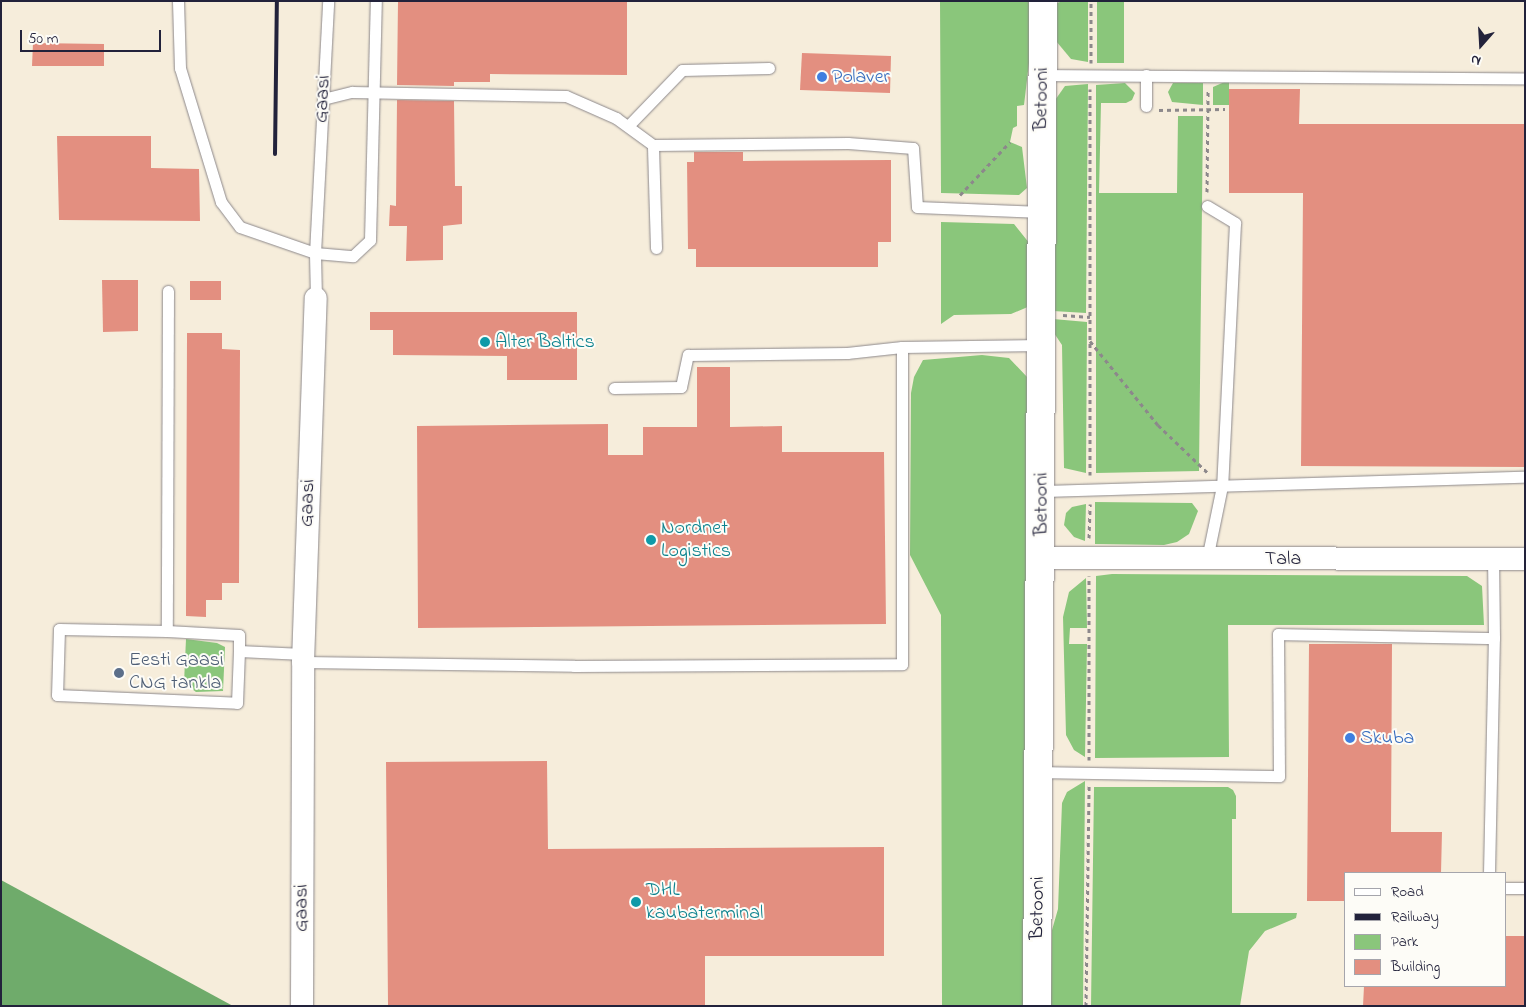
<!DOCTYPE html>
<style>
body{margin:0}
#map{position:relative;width:1526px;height:1007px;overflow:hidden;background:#f6eddb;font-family:"Indie Flower",sans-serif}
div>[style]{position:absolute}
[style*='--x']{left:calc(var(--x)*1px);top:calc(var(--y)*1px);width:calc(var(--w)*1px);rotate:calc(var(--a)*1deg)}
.green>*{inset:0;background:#8ac67b}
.forest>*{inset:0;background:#6fab6b}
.building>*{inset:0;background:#e38f80}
.path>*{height:3px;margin-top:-1.5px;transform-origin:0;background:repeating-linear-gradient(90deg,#8c888b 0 4px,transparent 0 8px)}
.roads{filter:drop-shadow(0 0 1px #8c888b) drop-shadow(0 0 1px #8c888b)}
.lane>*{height:11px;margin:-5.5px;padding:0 5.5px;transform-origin:5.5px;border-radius:5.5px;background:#fff}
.street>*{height:22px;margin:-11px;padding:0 11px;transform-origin:11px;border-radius:11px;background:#fff}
.secondary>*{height:28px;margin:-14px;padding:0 14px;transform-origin:14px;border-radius:14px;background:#fff}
.rail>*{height:4px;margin:-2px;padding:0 2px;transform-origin:2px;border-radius:2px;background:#22223b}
.dots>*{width:14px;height:14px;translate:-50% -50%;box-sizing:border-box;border:2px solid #fdfcf7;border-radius:50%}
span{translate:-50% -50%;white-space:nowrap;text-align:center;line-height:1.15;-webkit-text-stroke:4px #fdfcf7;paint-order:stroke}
.shop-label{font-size:20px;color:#366cbe}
.left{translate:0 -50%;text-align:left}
.street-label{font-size:20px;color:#22223b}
.culture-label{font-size:20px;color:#0d838f}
.service-label{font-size:20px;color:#4e5e75}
.frame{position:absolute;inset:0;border:2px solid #22223b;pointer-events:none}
.legend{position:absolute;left:1344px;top:872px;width:162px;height:115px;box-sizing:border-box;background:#fdfcf7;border:1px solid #a5a5ac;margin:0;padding:6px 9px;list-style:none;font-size:15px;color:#22223b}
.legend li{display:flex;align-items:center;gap:10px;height:25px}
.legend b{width:25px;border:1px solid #a5a5ac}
.north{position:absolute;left:1456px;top:20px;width:50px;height:50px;-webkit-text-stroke:4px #fdfcf7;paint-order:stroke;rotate:199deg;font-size:14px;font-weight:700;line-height:20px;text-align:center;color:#22223b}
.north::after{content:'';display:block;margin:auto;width:18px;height:22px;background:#22223b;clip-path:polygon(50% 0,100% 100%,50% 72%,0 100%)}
.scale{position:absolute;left:20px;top:30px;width:141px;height:22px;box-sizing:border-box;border:2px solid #22223b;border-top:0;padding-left:6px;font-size:15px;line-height:18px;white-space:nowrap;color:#22223b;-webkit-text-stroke:4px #fdfcf7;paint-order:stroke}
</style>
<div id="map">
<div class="green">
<div style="clip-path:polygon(940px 1px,1030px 1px,1029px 63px,1024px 105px,1017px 106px,1017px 126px,1013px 128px,1010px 142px,1022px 147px,1027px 188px,1019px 195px,941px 193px)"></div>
<div style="clip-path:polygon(1063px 1px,1088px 1px,1088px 62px,1071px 59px,1056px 41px,1054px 17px,1057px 3px)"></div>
<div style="clip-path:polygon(1097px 1px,1124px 1px,1124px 63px,1097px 63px)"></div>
<div style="clip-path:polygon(1229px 80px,1229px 105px,1213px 105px,1213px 87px)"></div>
<div style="clip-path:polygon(1125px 83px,1135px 93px,1132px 100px,1126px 103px,1101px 103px,1099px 193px,1177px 193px,1178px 116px,1203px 116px,1199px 471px,1096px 473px,1096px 85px)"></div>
<div style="clip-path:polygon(1173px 83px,1203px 83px,1203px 105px,1172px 102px,1168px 92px)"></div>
<div style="clip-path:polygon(1088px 84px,1086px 313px,1053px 311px,1053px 103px,1065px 86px)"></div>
<div style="clip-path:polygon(941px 222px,1014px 224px,1030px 244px,1030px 306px,1011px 314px,954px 315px,941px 324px)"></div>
<div style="clip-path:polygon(1053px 319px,1087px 322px,1086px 473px,1064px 468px,1062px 345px,1052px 330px)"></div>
<div style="clip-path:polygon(982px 355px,1009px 358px,1028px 378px,1025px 1006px,942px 1006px,941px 615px,910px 555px,911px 393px,914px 377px,923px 360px)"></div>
<div style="clip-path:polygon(1095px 502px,1192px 503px,1198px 511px,1189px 534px,1177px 542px,1164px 545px,1095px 544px)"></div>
<div style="clip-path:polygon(1086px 504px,1085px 541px,1074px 537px,1064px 525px,1066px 513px,1072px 507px)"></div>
<div style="clip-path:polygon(1112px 574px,1467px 576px,1482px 586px,1484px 625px,1228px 625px,1229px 757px,1095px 758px,1096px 576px)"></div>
<div style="clip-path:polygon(1086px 578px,1087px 628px,1070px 628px,1069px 644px,1087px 644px,1085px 757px,1074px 750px,1066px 735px,1063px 617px,1069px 592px)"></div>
<div style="clip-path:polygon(186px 639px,217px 643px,225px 647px,223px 691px,196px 692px,184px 683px)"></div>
<div style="clip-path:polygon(1085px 781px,1083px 1006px,1051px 1006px,1052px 930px,1058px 909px,1062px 803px,1067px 792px)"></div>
<div style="clip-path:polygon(1094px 787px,1228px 787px,1233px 790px,1236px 796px,1236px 819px,1232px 819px,1232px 913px,1297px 913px,1296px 918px,1265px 931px,1249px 951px,1240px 1006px,1091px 1006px)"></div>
</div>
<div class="forest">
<div style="clip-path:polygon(1px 880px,233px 1006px,1px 1006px)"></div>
</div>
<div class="building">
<div style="clip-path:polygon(398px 1px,627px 1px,627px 75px,490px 74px,490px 82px,454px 82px,454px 86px,397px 85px)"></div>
<div style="clip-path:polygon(33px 43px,104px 44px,104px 66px,32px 66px)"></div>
<div style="clip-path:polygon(802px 53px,891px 56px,890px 93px,800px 90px)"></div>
<div style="clip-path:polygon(1229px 89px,1300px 89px,1299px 124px,1525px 124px,1525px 467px,1301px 466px,1303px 193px,1229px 193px)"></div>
<div style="clip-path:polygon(397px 100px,454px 101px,455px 186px,462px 186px,462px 224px,443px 226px,443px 260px,406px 261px,407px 226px,389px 226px,390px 205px,396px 206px)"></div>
<div style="clip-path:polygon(57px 136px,151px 136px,151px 168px,199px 169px,200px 221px,59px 220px)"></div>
<div style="clip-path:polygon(694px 152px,743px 152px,743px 161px,891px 160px,891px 242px,878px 242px,878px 267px,696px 267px,696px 249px,688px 249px,687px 162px,694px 162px)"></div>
<div style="clip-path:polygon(102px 280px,138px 280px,138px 331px,103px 332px)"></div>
<div style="clip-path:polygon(190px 281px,221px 281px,221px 300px,190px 300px)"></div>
<div style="clip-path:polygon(370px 312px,577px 312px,577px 380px,507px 380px,507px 356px,393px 355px,393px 330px,370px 330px)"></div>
<div style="clip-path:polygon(187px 333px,222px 333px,222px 349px,240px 350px,239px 583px,222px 583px,222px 600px,206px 600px,206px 617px,186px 616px)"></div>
<div style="clip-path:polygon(697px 367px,730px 367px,730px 427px,782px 426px,782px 452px,884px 452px,886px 624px,418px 628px,417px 426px,608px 424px,608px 455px,643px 455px,643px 427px,697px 427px)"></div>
<div style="clip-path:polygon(1309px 644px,1392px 644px,1391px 832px,1442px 832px,1441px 873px,1345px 873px,1345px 901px,1307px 901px)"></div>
<div style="clip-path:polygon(547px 761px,548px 849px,884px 847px,884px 956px,705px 956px,705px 1006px,388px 1006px,386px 762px)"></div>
<div style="clip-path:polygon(1505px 936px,1525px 936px,1525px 1006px,1363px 1006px,1364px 986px,1505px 986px)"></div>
</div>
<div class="path">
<div style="--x:1091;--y:63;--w:62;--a:-90"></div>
<div style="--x:1159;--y:110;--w:66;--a:-0.9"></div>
<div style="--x:1207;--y:192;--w:103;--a:-89.4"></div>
<div style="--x:960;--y:195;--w:73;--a:-46.7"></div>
<div style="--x:1063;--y:315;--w:27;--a:4"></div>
<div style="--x:1090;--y:341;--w:108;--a:51"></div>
<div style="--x:1158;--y:425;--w:68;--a:43.8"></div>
<div style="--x:1090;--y:475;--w:386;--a:-90"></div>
<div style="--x:1089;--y:538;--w:34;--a:-88"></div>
<div style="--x:1089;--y:760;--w:184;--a:-90"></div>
<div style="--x:1086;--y:1006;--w:220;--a:-89.2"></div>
</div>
<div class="roads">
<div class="lane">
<div style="--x:178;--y:1;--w:67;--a:88.3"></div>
<div style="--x:180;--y:68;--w:140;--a:73"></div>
<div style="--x:221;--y:202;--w:31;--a:53"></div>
<div style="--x:240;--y:227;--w:79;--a:19.1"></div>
<div style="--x:315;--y:253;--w:38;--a:5"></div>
<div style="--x:353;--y:256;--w:23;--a:-43"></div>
<div style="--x:370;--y:240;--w:239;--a:-88.6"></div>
<div style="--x:1042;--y:75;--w:483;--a:0.4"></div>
<div style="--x:1146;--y:75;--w:31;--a:90"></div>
<div style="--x:323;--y:99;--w:30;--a:-14"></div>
<div style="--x:352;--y:92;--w:214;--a:1.1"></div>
<div style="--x:566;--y:96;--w:55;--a:23.7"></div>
<div style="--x:616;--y:118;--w:46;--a:36.1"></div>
<div style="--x:628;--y:126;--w:78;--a:-46"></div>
<div style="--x:682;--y:70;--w:87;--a:-1.3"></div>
<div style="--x:1207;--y:206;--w:33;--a:31"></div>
<div style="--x:1235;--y:223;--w:263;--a:92.8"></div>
<div style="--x:1222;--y:486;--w:75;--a:101.6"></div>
<div style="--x:656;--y:248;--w:103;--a:-91.7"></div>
<div style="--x:653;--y:145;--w:195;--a:-0.6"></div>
<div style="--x:848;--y:143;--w:65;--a:4.4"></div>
<div style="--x:913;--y:148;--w:59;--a:86.1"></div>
<div style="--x:917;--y:207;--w:125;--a:2.3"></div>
<div style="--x:168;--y:291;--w:340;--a:90.2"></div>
<div style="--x:167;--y:631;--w:72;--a:3.2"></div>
<div style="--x:239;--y:635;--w:16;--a:90"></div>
<div style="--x:239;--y:651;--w:64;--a:2.7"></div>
<div style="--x:316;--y:298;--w:45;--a:-91.3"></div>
<div style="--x:315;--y:253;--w:252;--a:-87"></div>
<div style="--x:614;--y:388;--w:67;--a:-0.9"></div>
<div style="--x:681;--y:387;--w:33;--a:-78"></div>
<div style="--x:688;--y:355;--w:159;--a:-0.7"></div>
<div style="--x:847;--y:353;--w:55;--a:-6.2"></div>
<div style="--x:902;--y:347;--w:139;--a:-0.8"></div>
<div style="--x:1041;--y:491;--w:484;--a:-1.7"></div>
<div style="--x:167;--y:631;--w:108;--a:-178.9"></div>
<div style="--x:59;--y:629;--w:66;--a:91.7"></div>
<div style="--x:57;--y:695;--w:180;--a:2.5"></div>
<div style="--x:237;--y:703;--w:52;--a:-87.8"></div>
<div style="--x:303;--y:662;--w:271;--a:0.8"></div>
<div style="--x:574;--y:666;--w:328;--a:-0.3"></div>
<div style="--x:902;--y:664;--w:317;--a:-90"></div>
<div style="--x:1040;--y:772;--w:239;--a:1"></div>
<div style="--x:1279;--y:776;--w:142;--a:-90.4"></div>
<div style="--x:1278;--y:634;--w:216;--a:1.1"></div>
<div style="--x:1494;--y:638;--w:79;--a:-90.7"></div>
<div style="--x:1489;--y:873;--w:235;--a:-88.8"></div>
<div style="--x:1505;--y:888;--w:20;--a:0"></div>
</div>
<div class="street">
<div style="--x:1042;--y:558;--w:483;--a:0.1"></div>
<div style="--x:302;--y:1006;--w:344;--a:-89.8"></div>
<div style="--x:303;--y:662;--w:364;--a:-88"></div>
</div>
<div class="secondary">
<div style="--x:1037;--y:1006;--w:1005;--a:-89.66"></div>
</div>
</div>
<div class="rail">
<div style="--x:275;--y:154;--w:153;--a:-89.3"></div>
</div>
<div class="dots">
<div style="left:822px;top:77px;background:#3f7fe0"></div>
<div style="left:485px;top:342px;background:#0f9aa8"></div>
<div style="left:651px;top:540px;background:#0f9aa8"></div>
<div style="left:119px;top:673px;background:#5c6f8a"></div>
<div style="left:1350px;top:738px;background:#3f7fe0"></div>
<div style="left:636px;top:902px;background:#0f9aa8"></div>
</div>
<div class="shop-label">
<span class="left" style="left:832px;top:77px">Polaver</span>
<span class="left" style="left:1360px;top:738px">Skuba</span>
</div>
<div class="street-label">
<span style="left:323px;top:99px;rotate:-87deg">Gaasi</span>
<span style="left:1042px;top:99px;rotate:-89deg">Betooni</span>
<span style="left:308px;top:503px;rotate:-88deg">Gaasi</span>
<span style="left:1042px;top:504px;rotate:-90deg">Betooni</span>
<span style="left:1283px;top:559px">Tala</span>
<span style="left:302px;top:908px;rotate:-90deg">Gaasi</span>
<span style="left:1038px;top:908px;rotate:-89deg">Betooni</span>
</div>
<div class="culture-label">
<span class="left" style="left:495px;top:342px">Alter Baltics</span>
<span class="left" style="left:661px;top:540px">Nordnet<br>Logistics</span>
<span class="left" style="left:646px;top:902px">DHL<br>kaubaterminal</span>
</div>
<div class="service-label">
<span class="left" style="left:129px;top:672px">Eesti Gaasi<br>CNG tankla</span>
</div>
<div class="frame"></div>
<ul class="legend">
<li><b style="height:6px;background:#fff"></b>Road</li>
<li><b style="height:6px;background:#22223b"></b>Railway</li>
<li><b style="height:14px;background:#8ac67b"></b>Park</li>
<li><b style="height:14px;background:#e38f80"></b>Building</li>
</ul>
<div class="north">N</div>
<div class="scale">50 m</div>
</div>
